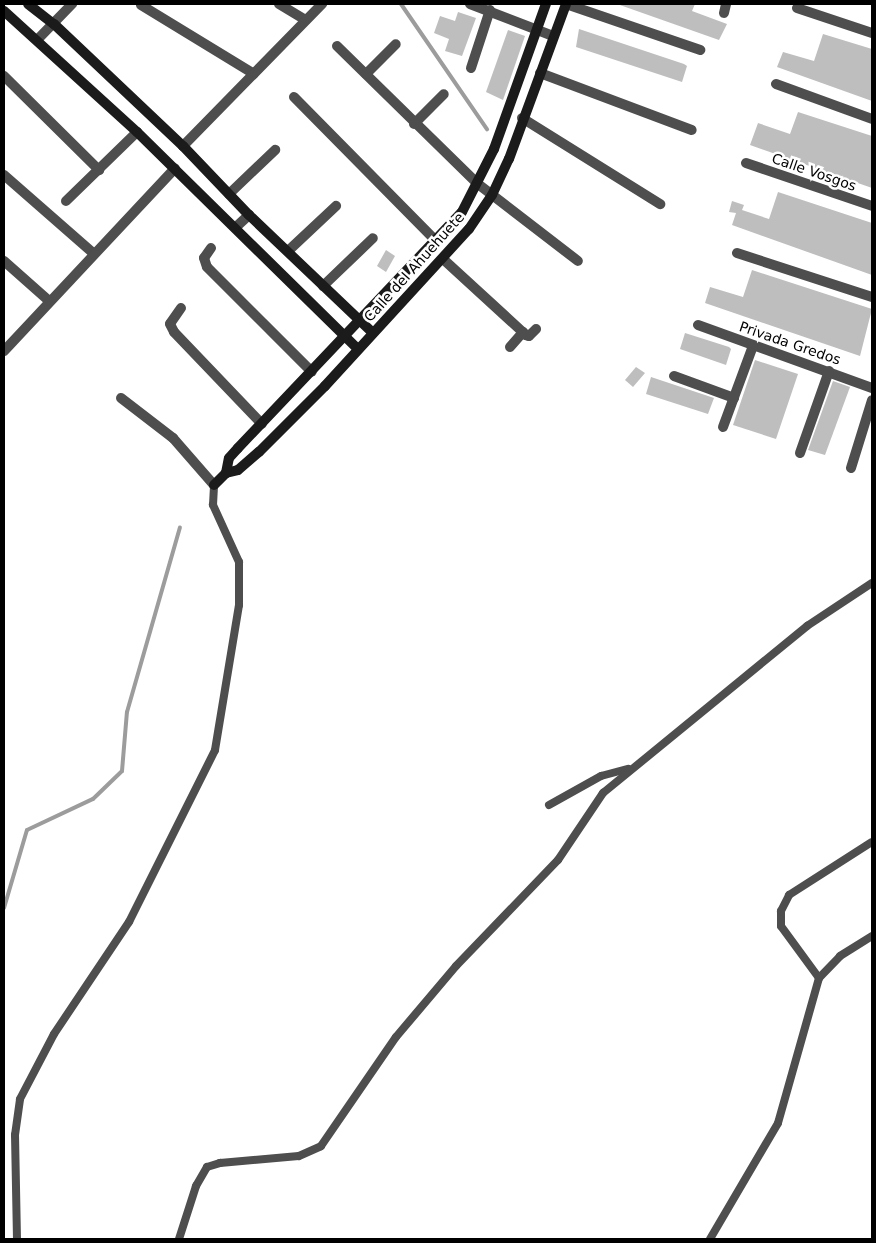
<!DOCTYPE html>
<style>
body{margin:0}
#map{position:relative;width:876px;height:1243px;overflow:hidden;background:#fff;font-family:"DejaVu Sans",sans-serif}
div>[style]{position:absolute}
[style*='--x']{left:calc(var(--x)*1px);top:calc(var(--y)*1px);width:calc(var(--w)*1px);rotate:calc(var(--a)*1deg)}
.stream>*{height:4px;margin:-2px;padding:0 2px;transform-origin:2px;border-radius:2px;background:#9c9c9c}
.building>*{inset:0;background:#bebebe}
.lane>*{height:8px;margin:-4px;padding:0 4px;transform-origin:4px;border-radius:4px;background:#4e4e4e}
.street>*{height:10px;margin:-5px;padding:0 5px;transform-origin:5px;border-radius:5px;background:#4e4e4e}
.secondary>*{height:10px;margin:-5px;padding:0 5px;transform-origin:5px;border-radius:5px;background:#1b1b1b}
span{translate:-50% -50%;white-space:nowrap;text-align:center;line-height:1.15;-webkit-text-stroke:5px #fff;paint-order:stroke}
.street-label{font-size:14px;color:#000}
.frame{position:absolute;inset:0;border:5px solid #000;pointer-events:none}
</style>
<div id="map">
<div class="stream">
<div style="--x:401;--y:4;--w:152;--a:55.5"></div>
<div style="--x:4;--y:908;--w:81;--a:-73.6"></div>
<div style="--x:27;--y:830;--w:73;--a:-25.2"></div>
<div style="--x:93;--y:799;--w:40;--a:-44"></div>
<div style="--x:122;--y:771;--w:59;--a:-85.2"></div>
<div style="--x:127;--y:712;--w:192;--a:-74"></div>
</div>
<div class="building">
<div style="clip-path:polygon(617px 4px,695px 4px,692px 11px,727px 24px,719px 40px)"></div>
<div style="clip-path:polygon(458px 12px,476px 18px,462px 56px,445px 51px,449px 39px,434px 33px,440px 16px,455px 21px)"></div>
<div style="clip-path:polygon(579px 29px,684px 64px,687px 66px,682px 82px,576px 47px)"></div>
<div style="clip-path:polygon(508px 30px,525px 36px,503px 100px,486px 92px)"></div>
<div style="clip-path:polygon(823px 34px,872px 49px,872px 101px,777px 67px,783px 52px,814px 61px)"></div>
<div style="clip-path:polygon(798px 112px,872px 136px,872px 188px,750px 145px,758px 123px,790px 134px)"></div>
<div style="clip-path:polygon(778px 192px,872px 223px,872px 275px,732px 225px,736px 213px,729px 212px,732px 201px,744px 205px,742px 210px,769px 219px)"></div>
<div style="clip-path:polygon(386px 250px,395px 256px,386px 272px,377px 266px)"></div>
<div style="clip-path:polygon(752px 270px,872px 309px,860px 356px,705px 303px,710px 287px,743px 297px)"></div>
<div style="clip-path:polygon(685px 333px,729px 347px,731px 349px,726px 365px,680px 349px)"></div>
<div style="clip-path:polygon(755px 360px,798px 374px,776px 439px,733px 425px)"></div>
<div style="clip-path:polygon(636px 367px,645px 373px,633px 387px,625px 380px)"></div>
<div style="clip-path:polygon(651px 377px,714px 398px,708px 414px,646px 394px)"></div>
<div style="clip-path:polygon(833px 381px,850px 387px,825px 455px,808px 450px)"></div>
</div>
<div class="lane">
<div style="--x:549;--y:805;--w:60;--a:-29.1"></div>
<div style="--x:601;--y:776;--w:28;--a:-15"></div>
<div style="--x:819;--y:978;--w:64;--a:-126.2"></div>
<div style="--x:781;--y:926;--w:15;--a:-90"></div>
<div style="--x:781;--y:911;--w:18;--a:-63"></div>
<div style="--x:789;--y:895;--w:98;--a:-32.6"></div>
<div style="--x:17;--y:1239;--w:104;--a:-91.1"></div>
<div style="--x:15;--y:1135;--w:36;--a:-82"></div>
<div style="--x:20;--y:1099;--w:73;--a:-62.4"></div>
<div style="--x:54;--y:1034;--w:135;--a:-56.2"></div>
<div style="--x:129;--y:922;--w:192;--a:-63.4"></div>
<div style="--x:215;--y:750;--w:147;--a:-80.6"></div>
<div style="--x:239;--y:605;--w:43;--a:-90"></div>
<div style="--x:239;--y:562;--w:63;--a:-114.5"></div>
<div style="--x:213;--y:505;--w:20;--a:-87"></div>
<div style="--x:179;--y:1239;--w:56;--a:-72.2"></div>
<div style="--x:196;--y:1186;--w:22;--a:-60"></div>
<div style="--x:207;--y:1167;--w:14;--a:-17"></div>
<div style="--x:220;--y:1163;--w:79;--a:-5.1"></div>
<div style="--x:299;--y:1156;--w:24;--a:-24"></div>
<div style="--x:321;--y:1146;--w:132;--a:-55.5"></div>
<div style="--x:396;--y:1037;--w:93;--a:-49.8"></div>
<div style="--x:456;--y:966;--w:147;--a:-46.1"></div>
<div style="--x:558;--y:860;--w:81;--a:-56.1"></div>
<div style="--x:603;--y:793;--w:264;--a:-39.3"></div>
<div style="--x:807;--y:626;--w:78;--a:-33.5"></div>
<div style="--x:710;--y:1239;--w:134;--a:-59.6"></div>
<div style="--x:778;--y:1123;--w:151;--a:-74.2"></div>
<div style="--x:819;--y:978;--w:30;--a:-46"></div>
<div style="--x:840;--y:956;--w:38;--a:-32"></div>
</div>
<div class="street">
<div style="--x:279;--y:4;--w:31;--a:31"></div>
<div style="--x:470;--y:4;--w:89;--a:21.1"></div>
<div style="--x:566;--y:4;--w:142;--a:18.9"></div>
<div style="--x:141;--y:5;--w:132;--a:31.4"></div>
<div style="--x:797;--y:8;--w:79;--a:18.4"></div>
<div style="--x:724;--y:13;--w:9;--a:-77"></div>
<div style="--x:38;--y:39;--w:49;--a:-45.8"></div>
<div style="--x:337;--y:46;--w:197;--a:44.4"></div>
<div style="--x:478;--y:184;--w:126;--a:37.6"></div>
<div style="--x:471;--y:68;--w:61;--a:-71.9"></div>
<div style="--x:540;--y:73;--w:162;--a:20.6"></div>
<div style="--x:366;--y:74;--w:42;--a:-45"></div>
<div style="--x:4;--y:76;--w:134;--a:44.7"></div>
<div style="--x:776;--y:84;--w:102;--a:20"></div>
<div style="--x:294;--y:97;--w:202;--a:45.4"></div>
<div style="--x:522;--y:118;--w:163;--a:31.9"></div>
<div style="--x:414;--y:124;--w:42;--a:-45"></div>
<div style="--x:183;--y:146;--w:199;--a:-45.6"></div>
<div style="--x:746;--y:163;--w:133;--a:18.8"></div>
<div style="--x:4;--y:175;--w:118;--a:41.2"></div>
<div style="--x:229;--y:194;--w:64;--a:-43.7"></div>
<div style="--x:66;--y:201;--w:99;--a:-44.2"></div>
<div style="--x:236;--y:227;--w:18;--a:-43"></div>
<div style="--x:211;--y:248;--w:12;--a:125"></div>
<div style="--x:204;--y:258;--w:9;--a:72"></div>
<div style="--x:207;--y:267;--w:148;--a:45"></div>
<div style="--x:288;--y:251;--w:66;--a:-43.2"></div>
<div style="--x:737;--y:253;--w:142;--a:18.1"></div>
<div style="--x:443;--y:259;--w:113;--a:42.5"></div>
<div style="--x:526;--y:335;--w:3;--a:18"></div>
<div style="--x:529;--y:336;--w:10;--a:-45"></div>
<div style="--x:4;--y:261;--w:60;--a:41.6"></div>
<div style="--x:323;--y:286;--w:69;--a:-43.8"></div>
<div style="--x:181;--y:308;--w:19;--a:125"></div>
<div style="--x:170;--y:324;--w:9;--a:63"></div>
<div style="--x:174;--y:332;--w:127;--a:46.3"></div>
<div style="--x:698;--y:325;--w:185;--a:19.9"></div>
<div style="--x:510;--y:347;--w:20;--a:-49"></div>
<div style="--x:4;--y:351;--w:250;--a:-46.9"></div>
<div style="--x:674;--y:376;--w:64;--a:20.1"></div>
<div style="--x:121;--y:398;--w:66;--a:37.6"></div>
<div style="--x:173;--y:438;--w:62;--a:48.9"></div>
<div style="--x:723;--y:427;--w:86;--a:-69.7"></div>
<div style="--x:800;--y:453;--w:87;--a:-70.5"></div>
<div style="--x:851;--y:468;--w:71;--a:-72.8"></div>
</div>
<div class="secondary">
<div style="--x:28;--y:4;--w:33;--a:38"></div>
<div style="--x:54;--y:24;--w:178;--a:43.4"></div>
<div style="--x:183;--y:146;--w:95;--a:46.3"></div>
<div style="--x:249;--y:215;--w:171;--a:43.6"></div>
<div style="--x:4;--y:11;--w:180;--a:42.3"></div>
<div style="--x:137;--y:132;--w:310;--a:44.5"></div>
<div style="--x:226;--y:473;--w:12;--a:-14"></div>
<div style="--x:238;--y:470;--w:28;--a:-41"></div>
<div style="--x:259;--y:452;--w:93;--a:-45"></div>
<div style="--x:325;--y:386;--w:213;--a:-47.5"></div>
<div style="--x:469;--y:229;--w:41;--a:-55.9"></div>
<div style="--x:492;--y:195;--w:40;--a:-65"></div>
<div style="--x:509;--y:159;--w:165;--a:-69.8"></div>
<div style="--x:214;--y:485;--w:17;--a:-45"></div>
<div style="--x:226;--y:473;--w:15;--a:-79"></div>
<div style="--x:229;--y:458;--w:13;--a:-48"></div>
<div style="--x:238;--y:448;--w:325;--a:-46.5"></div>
<div style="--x:462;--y:212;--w:71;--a:-63.1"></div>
<div style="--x:494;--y:149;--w:154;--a:-70.3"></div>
</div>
<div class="street-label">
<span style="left:814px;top:172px;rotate:19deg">Calle Vosgos</span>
<span style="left:414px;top:267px;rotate:-48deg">Calle del Ahuehuete</span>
<span style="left:790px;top:343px;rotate:19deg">Privada Gredos</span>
</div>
<div class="frame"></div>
</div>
